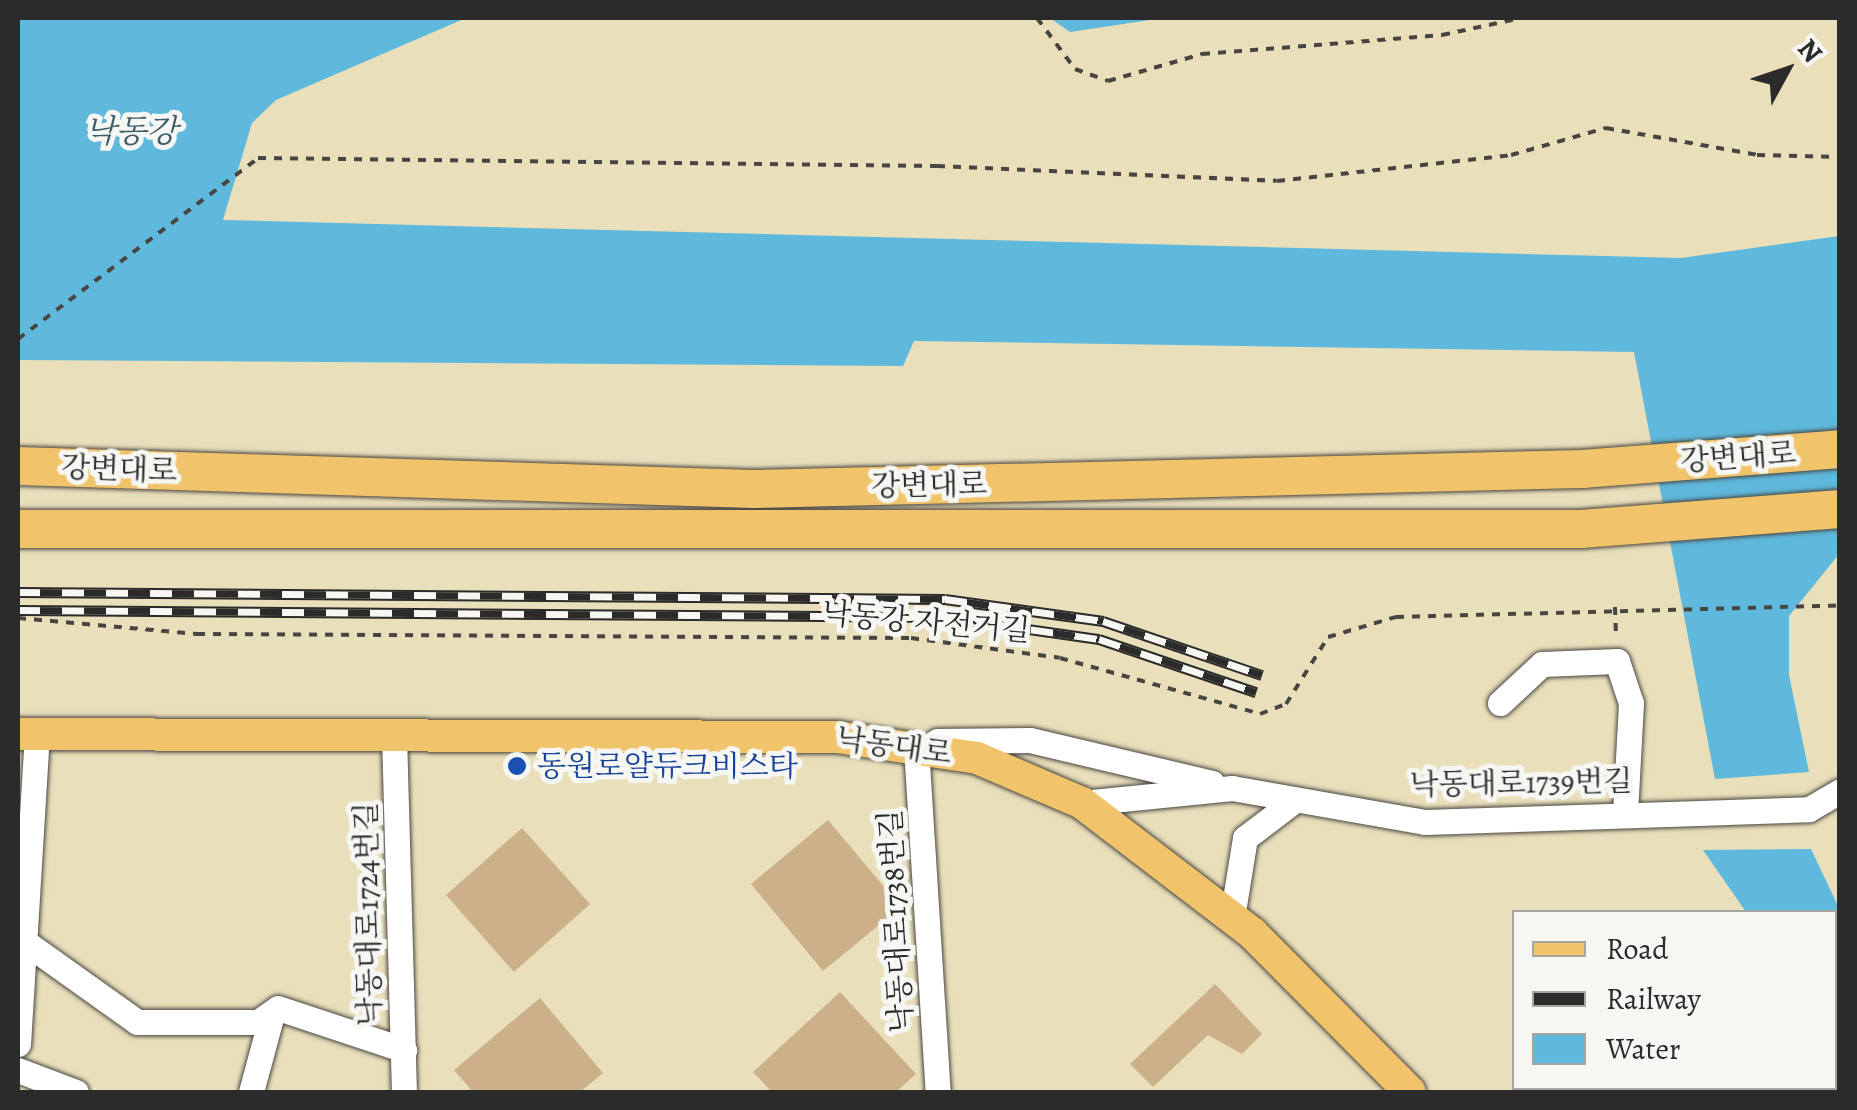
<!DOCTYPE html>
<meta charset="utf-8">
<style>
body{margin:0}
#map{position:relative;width:1857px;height:1110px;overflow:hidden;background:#e9dfbb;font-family:Alegreya,"Noto Serif KR",serif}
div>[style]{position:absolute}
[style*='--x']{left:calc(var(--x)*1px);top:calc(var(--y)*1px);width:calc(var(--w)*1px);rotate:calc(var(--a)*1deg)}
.water>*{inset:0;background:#5fb9dd}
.building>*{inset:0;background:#ccb08a}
.path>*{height:4px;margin-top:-2px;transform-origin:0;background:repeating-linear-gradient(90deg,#484641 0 8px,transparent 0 16px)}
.roads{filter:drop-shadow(0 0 2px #484641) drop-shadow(0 0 2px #484641)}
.minor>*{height:25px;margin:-12.5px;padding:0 12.5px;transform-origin:12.5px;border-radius:12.5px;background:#fff}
.major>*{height:32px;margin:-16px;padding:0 16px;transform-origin:16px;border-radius:16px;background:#f1c36a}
.highway>*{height:38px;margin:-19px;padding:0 19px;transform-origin:19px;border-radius:19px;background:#f1c36a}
.rail>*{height:11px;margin-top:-5.5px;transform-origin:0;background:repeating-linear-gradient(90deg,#f6f6f2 0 22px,#2b2b2b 0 44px);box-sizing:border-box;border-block:2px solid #2b2b2b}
.dots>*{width:28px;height:28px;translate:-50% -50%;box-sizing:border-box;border:5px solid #f6f6f2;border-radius:50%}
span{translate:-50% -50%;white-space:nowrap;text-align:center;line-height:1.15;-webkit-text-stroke:10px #f6f6f2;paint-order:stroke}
.street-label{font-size:30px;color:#2b2b2b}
.transit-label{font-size:30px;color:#164399}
.left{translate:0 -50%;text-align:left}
.water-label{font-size:32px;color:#3d5d69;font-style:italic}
.frame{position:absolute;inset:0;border:20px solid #2b2b2b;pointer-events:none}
.legend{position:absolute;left:1512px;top:910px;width:325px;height:180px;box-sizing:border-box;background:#f6f6f2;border:2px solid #a5a5a2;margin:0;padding:12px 18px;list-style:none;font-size:30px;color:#2b2b2b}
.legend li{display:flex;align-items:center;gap:20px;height:50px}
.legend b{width:50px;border:2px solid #a5a5a2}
.north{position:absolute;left:1737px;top:20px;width:100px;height:100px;-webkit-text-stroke:8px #f6f6f2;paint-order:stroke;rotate:50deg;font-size:28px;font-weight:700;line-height:40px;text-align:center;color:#2b2b2b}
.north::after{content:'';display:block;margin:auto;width:35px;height:45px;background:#2b2b2b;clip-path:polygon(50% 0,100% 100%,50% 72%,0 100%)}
</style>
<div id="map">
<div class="water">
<div style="clip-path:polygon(18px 18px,466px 18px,276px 100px,252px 123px,223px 220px,1681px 258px,1839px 236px,1839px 554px,1789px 616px,1789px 675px,1809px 772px,1715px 779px,1634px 352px,914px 341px,903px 366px,18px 360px)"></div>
<div style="clip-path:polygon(1050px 18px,1163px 18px,1070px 32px)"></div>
<div style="clip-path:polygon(1811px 849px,1839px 908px,1839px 1092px,1791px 1092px,1834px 1088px,1834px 912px,1746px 912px,1703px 850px)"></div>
</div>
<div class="building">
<div style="clip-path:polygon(828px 820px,901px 907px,823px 971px,751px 884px)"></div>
<div style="clip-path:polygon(522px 828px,590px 904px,514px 972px,446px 895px)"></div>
<div style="clip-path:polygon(1215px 984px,1262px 1034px,1242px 1054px,1208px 1035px,1153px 1087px,1130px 1064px)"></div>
<div style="clip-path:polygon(840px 992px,916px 1074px,896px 1092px,772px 1092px,753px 1072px)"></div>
<div style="clip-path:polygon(540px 998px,603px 1073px,580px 1092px,473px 1092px,454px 1070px)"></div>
</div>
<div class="path">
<div style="--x:1037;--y:18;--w:64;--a:53.3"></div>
<div style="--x:1075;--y:69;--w:35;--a:20"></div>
<div style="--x:1108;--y:81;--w:98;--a:-16"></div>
<div style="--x:1202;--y:54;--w:241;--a:-4.5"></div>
<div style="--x:1442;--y:35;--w:81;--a:-12.1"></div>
<div style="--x:18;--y:339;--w:301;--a:-37"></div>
<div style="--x:258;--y:158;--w:679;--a:0.68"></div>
<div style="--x:937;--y:166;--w:340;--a:2.5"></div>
<div style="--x:1277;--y:181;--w:235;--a:-6.3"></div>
<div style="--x:1511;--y:155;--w:99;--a:-15.9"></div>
<div style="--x:1606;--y:128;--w:153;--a:10.1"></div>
<div style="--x:1757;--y:155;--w:83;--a:1.4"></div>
<div style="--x:1615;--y:607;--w:29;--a:88"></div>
<div style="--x:18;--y:618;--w:180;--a:5.1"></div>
<div style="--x:197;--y:634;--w:714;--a:0.32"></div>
<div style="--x:911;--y:638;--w:150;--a:7.6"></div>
<div style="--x:1060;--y:658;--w:208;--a:15.6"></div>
<div style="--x:1260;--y:714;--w:28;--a:-21"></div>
<div style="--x:1286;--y:704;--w:79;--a:-57.9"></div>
<div style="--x:1328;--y:637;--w:71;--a:-16.4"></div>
<div style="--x:1396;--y:617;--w:444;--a:-1.5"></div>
</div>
<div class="roads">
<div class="minor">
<div style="--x:1500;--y:703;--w:57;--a:-42.9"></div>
<div style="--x:1542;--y:664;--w:75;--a:-2.3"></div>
<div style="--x:1617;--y:661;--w:44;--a:71.6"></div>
<div style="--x:1631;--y:703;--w:112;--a:93.1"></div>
<div style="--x:394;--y:735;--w:357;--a:88.4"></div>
<div style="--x:937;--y:741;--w:93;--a:-0.6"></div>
<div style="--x:1030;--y:740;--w:187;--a:13.3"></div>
<div style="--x:916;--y:747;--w:346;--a:86.4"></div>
<div style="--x:1082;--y:803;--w:151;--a:-5.7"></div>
<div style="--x:1232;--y:788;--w:196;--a:10"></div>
<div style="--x:1425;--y:822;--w:384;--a:-1.9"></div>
<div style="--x:1809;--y:809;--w:36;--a:-30"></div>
<div style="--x:1232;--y:918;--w:81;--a:-80.8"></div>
<div style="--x:1245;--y:838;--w:63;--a:-37.2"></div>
<div style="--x:18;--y:937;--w:146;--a:35.5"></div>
<div style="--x:137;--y:1022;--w:121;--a:0"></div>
<div style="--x:258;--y:1022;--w:24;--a:-35"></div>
<div style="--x:278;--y:1008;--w:133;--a:18.4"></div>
<div style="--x:18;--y:1044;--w:311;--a:-86.5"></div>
<div style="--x:18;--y:1070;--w:62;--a:20.8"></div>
<div style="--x:251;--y:1092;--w:81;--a:-74.9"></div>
</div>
<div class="major">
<div style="--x:18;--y:734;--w:819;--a:0.21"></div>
<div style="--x:837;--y:737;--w:142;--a:8.5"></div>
<div style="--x:977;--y:758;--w:114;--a:23.2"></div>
<div style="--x:1082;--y:803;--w:214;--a:37.4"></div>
<div style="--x:1252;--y:933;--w:224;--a:45.2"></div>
</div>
<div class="highway">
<div style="--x:18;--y:466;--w:736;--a:1.79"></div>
<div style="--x:754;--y:489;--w:828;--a:-1.38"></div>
<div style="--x:1582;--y:469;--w:259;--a:-4.4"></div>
<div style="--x:18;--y:529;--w:1563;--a:0"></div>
<div style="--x:1581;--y:529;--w:260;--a:-4.4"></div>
</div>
</div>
<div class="rail">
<div style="--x:18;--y:592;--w:927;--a:0.43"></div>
<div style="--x:945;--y:599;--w:160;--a:7.9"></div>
<div style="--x:1103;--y:621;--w:168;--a:18.8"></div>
<div style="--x:18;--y:610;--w:926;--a:0.43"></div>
<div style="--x:944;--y:617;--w:157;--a:8.1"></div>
<div style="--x:1099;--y:639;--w:166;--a:18.7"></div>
</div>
<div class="dots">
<div style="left:517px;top:766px;background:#1a4fb4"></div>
</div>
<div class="street-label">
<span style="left:1738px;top:457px;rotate:-4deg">강변대로</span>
<span style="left:119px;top:469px;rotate:2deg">강변대로</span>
<span style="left:929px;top:485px;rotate:-1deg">강변대로</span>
<span style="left:926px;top:622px;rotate:5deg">낙동강 자전거길</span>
<span style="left:894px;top:746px;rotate:8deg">낙동대로</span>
<span style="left:1521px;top:783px;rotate:-1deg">낙동대로1739번길</span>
<span style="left:368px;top:914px;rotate:-91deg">낙동대로1724번길</span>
<span style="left:896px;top:921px;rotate:-93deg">낙동대로1738번길</span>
</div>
<div class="transit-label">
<span class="left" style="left:537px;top:766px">동원로얄듀크비스타</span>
</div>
<div class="water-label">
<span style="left:131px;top:131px">낙동강</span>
</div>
<div class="frame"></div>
<ul class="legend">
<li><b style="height:12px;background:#f1c36a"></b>Road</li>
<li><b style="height:12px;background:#2b2b2b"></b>Railway</li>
<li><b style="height:28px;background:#5fb9dd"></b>Water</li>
</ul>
<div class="north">N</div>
</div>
